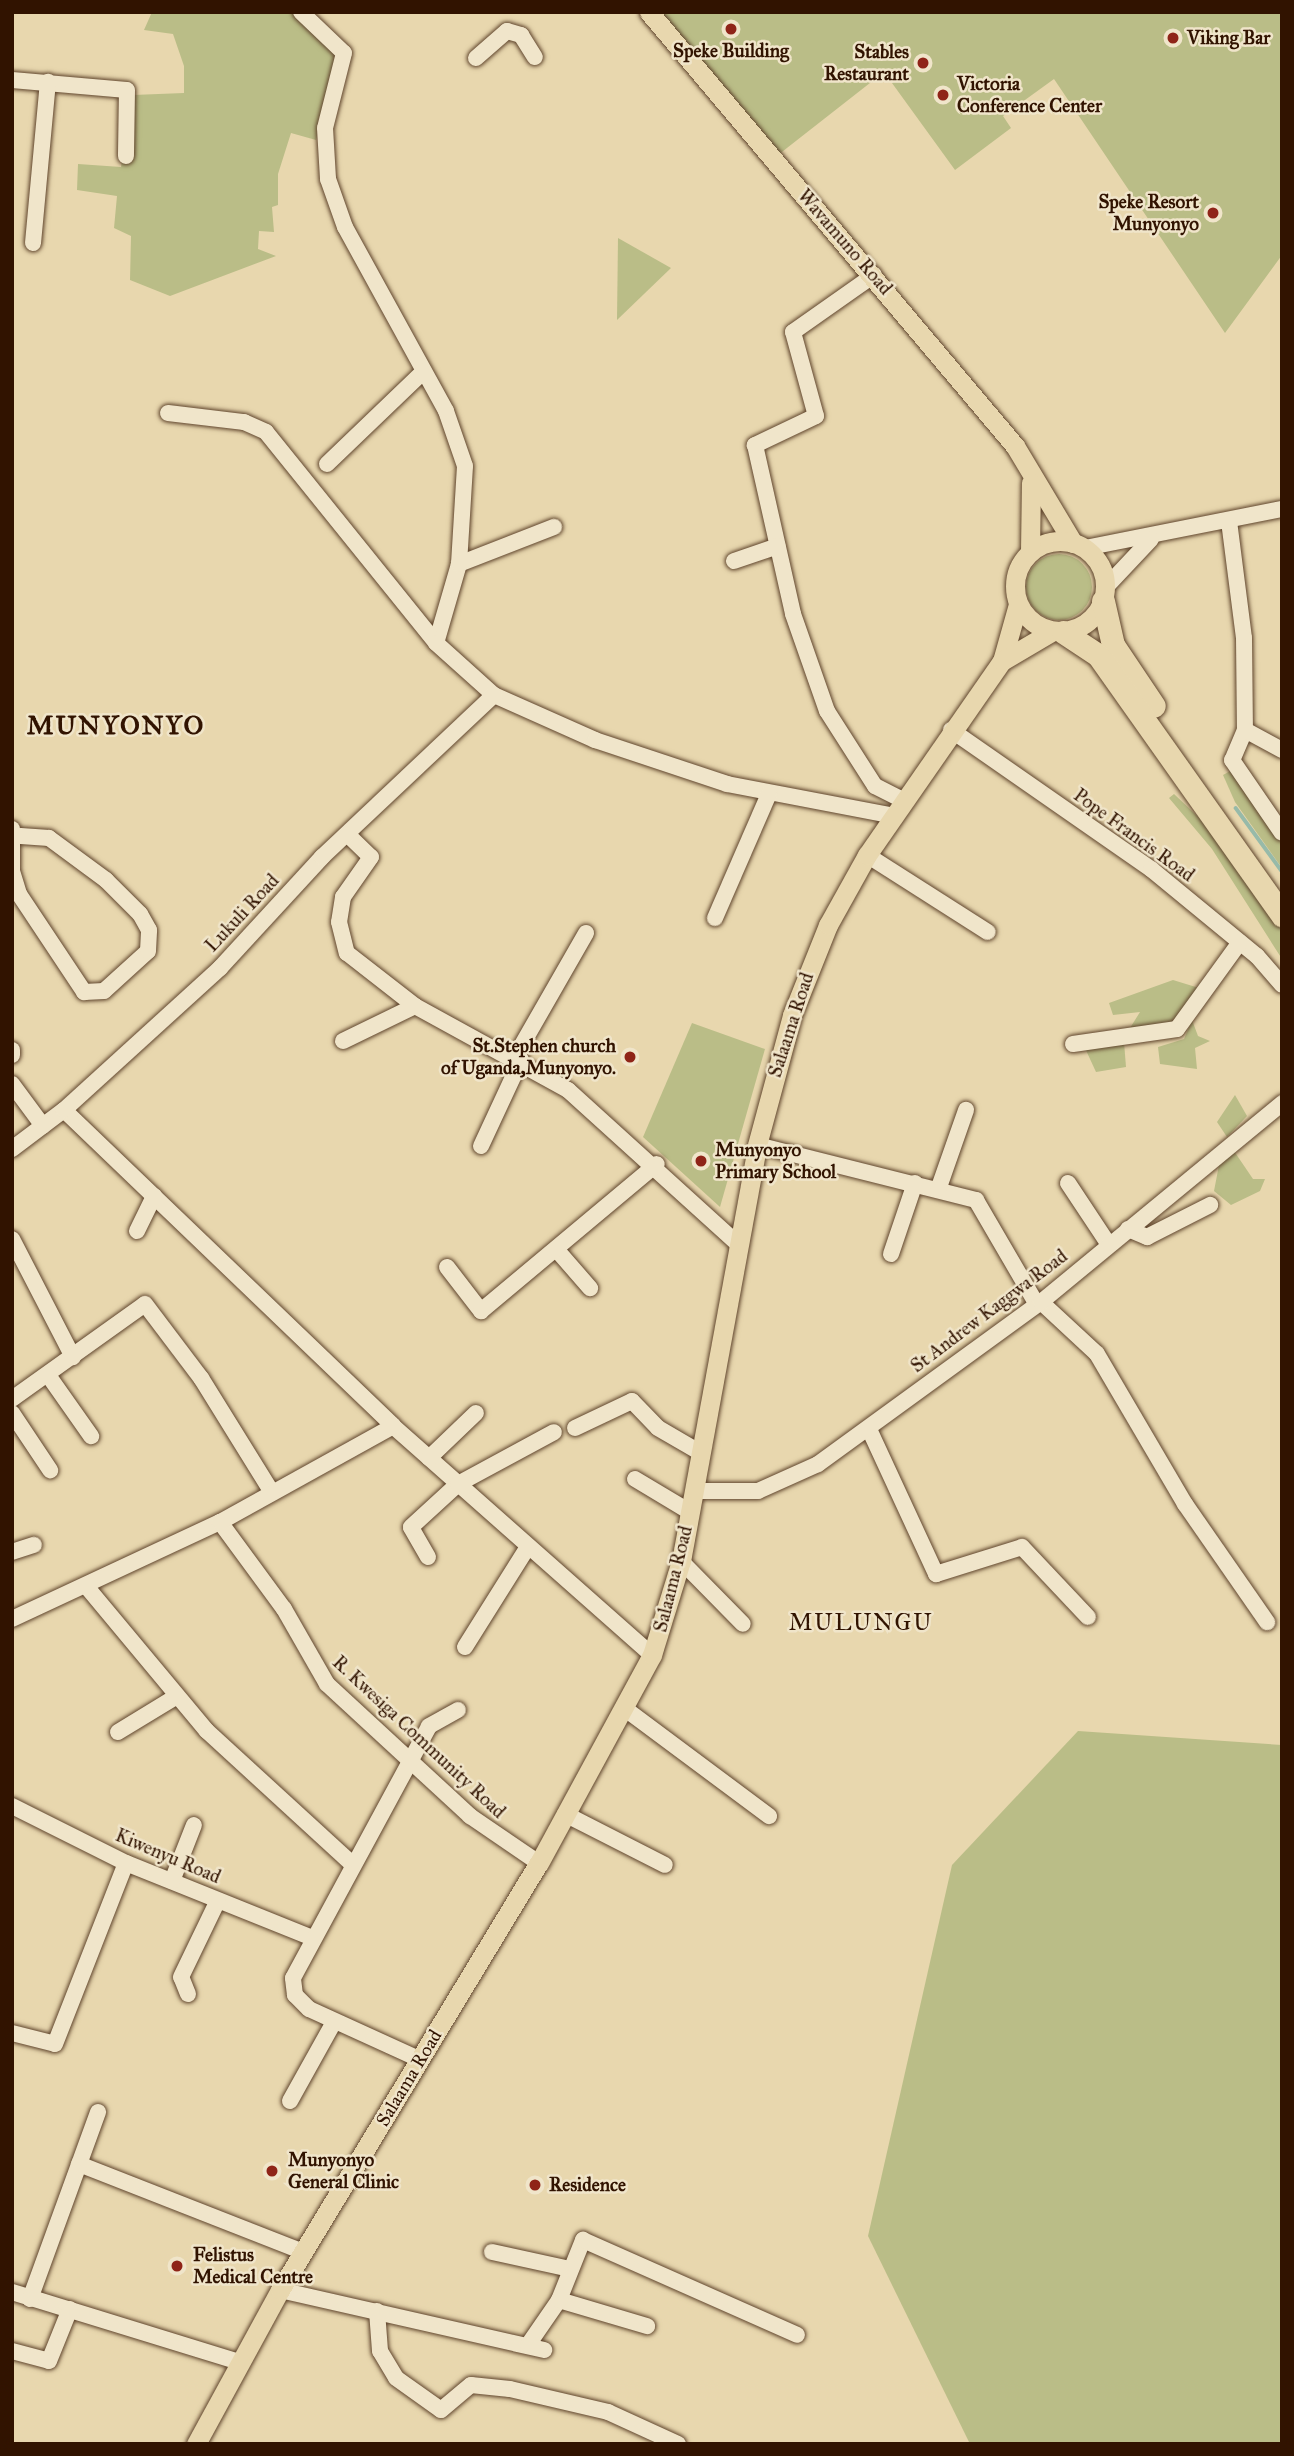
<!DOCTYPE html>
<style>
body{margin:0}
#map{position:relative;width:1294px;height:2456px;overflow:hidden;background:#e8d7ae;font-family:"IM FELL Great Primer",serif}
div>[style]{position:absolute}
[style*='--x']{left:calc(var(--x)*1px);top:calc(var(--y)*1px);width:calc(var(--w)*1px);rotate:calc(var(--a)*1deg)}
.green>*{inset:0;background:#babd87}
.round{border-radius:50%}
.stream>*{height:3.5px;margin:-1.75px;padding:0 1.75px;transform-origin:1.75px;border-radius:1.75px;background:#97baa9}
.roads{filter:drop-shadow(0 0 2px #5f442c) drop-shadow(0 0 2px #5f442c)}
.minor>*{height:16px;margin:-8px;padding:0 8px;transform-origin:8px;border-radius:8px;background:#f0e5ca}
.major>*{height:19px;margin:-9.5px;padding:0 9.5px;transform-origin:9.5px;border-radius:9.5px;background:#e8d7ae}
.major>.ring{margin:-9.5px;padding:0;box-sizing:content-box;background:none;border:19px solid #e8d7ae;border-radius:50%}
.highway>*{height:23px;margin:-11.5px;padding:0 11.5px;transform-origin:11.5px;border-radius:11.5px;background:#e8d7ae}
.dots>*{width:19px;height:19px;translate:-50% -50%;box-sizing:border-box;border:4px solid #f0e5ca;border-radius:50%}
span{translate:-50% -50%;white-space:nowrap;text-align:center;line-height:1.15;-webkit-text-stroke:5px #f0e5ca;paint-order:stroke}
.poi-label{font-size:19px;color:#311300;font-weight:700}
.left{translate:0 -50%;text-align:left}
.right{translate:-100% -50%;text-align:right}
.street-label{font-size:19px;color:#311300}
.quarter-label{font-size:23px;color:#311300;letter-spacing:2px}
.district-label{font-size:26px;color:#311300;font-weight:700;letter-spacing:2px}
.frame{position:absolute;inset:0;border:14px solid #311300;pointer-events:none}
</style>
<div id="map">
<div class="green">
<div style="clip-path:polygon(152px 12px,293px 12px,338px 55px,316px 140px,291px 133px,278px 174px,278px 205px,272px 207px,274px 232px,259px 231px,258px 249px,276px 256px,170px 296px,130px 280px,131px 236px,114px 228px,117px 196px,77px 190px,78px 164px,121px 167px,133px 95px,184px 93px,184px 66px,173px 34px,144px 30px)"></div>
<div style="clip-path:polygon(657px 12px,1282px 12px,1282px 255px,1225px 333px,1054px 79px,1003px 116px,1011px 128px,955px 170px,884px 72px,778px 155px)"></div>
<div style="clip-path:polygon(618px 238px,671px 268px,617px 320px)"></div>
<div class="round" style="left:1026px;top:554px;width:66px;height:66px"></div>
<div style="clip-path:polygon(1232px 770px,1282px 839px,1282px 868px,1235px 802px,1223px 775px)"></div>
<div style="clip-path:polygon(1174px 794px,1211px 829px,1282px 926px,1282px 959px,1212px 849px,1169px 798px)"></div>
<div style="clip-path:polygon(1173px 980px,1199px 988px,1177px 1029px,1133px 1037px,1130px 1028px,1140px 1012px,1113px 1015px,1109px 1003px)"></div>
<div style="clip-path:polygon(1192px 1020px,1198px 1036px,1210px 1041px,1195px 1048px,1197px 1069px,1160px 1064px,1158px 1047px,1184px 1039px)"></div>
<div style="clip-path:polygon(692px 1023px,765px 1049px,720px 1207px,643px 1137px)"></div>
<div style="clip-path:polygon(1124px 1042px,1126px 1067px,1096px 1072px,1084px 1046px)"></div>
<div style="clip-path:polygon(1235px 1095px,1247px 1116px,1227px 1137px,1217px 1122px)"></div>
<div style="clip-path:polygon(1234px 1151px,1253px 1179px,1265px 1179px,1260px 1191px,1231px 1205px,1214px 1191px,1219px 1165px)"></div>
<div style="clip-path:polygon(1078px 1731px,1282px 1745px,1282px 2444px,970px 2444px,868px 2236px,952px 1865px)"></div>
</div>
<div class="stream">
<div style="--x:1236;--y:808;--w:78;--a:53.9"></div>
</div>
<div class="roads">
<div class="minor">
<div style="--x:301;--y:12;--w:59;--a:43.6"></div>
<div style="--x:344;--y:53;--w:77;--a:104.2"></div>
<div style="--x:325;--y:128;--w:51;--a:86.6"></div>
<div style="--x:328;--y:179;--w:51;--a:70.5"></div>
<div style="--x:345;--y:227;--w:210;--a:61.2"></div>
<div style="--x:446;--y:411;--w:58;--a:70.9"></div>
<div style="--x:465;--y:466;--w:98;--a:93.5"></div>
<div style="--x:459;--y:564;--w:82;--a:106.2"></div>
<div style="--x:476;--y:58;--w:41;--a:-41.1"></div>
<div style="--x:507;--y:31;--w:15;--a:16"></div>
<div style="--x:521;--y:35;--w:26;--a:58"></div>
<div style="--x:12;--y:80;--w:115;--a:5"></div>
<div style="--x:127;--y:90;--w:66;--a:90.9"></div>
<div style="--x:33;--y:243;--w:162;--a:-84.7"></div>
<div style="--x:874;--y:275;--w:99;--a:144.9"></div>
<div style="--x:793;--y:332;--w:87;--a:74.7"></div>
<div style="--x:816;--y:416;--w:68;--a:154.6"></div>
<div style="--x:755;--y:445;--w:173;--a:77.3"></div>
<div style="--x:793;--y:614;--w:103;--a:70.7"></div>
<div style="--x:827;--y:711;--w:89;--a:57.4"></div>
<div style="--x:875;--y:786;--w:33;--a:27"></div>
<div style="--x:168;--y:413;--w:77;--a:6.8"></div>
<div style="--x:244;--y:422;--w:24;--a:24"></div>
<div style="--x:266;--y:432;--w:271;--a:51.1"></div>
<div style="--x:436;--y:643;--w:78;--a:41.9"></div>
<div style="--x:494;--y:695;--w:111;--a:24"></div>
<div style="--x:595;--y:740;--w:139;--a:18.4"></div>
<div style="--x:727;--y:784;--w:170;--a:10.8"></div>
<div style="--x:327;--y:464;--w:134;--a:-43.8"></div>
<div style="--x:1229;--y:521;--w:118;--a:82.7"></div>
<div style="--x:1244;--y:638;--w:92;--a:89.4"></div>
<div style="--x:1245;--y:730;--w:33;--a:113"></div>
<div style="--x:1232;--y:760;--w:88;--a:55.6"></div>
<div style="--x:1085;--y:548;--w:201;--a:-11.2"></div>
<div style="--x:734;--y:561;--w:46;--a:-18.8"></div>
<div style="--x:459;--y:564;--w:102;--a:-21.3"></div>
<div style="--x:1105;--y:588;--w:67;--a:-46.8"></div>
<div style="--x:951;--y:730;--w:244;--a:34.8"></div>
<div style="--x:1151;--y:869;--w:137;--a:39.4"></div>
<div style="--x:1257;--y:956;--w:38;--a:49"></div>
<div style="--x:1245;--y:730;--w:42;--a:28.4"></div>
<div style="--x:12;--y:829;--w:41;--a:90"></div>
<div style="--x:347;--y:834;--w:33;--a:44"></div>
<div style="--x:371;--y:857;--w:49;--a:125"></div>
<div style="--x:343;--y:897;--w:25;--a:99"></div>
<div style="--x:339;--y:922;--w:32;--a:76"></div>
<div style="--x:347;--y:953;--w:86;--a:37.9"></div>
<div style="--x:415;--y:1006;--w:175;--a:28.8"></div>
<div style="--x:568;--y:1090;--w:231;--a:42.2"></div>
<div style="--x:867;--y:855;--w:143;--a:32.5"></div>
<div style="--x:12;--y:871;--w:24;--a:73"></div>
<div style="--x:19;--y:894;--w:118;--a:56.4"></div>
<div style="--x:84;--y:992;--w:20;--a:-3"></div>
<div style="--x:104;--y:991;--w:59;--a:-42.3"></div>
<div style="--x:148;--y:951;--w:21;--a:-87"></div>
<div style="--x:149;--y:930;--w:18;--a:-119"></div>
<div style="--x:140;--y:914;--w:48;--a:-135"></div>
<div style="--x:106;--y:880;--w:71;--a:-143.6"></div>
<div style="--x:49;--y:838;--w:32;--a:-176"></div>
<div style="--x:715;--y:918;--w:135;--a:-66.5"></div>
<div style="--x:343;--y:1041;--w:80;--a:-25.9"></div>
<div style="--x:1073;--y:1044;--w:105;--a:-8.2"></div>
<div style="--x:1177;--y:1029;--w:107;--a:-54.1"></div>
<div style="--x:12;--y:1050;--w:5;--a:90"></div>
<div style="--x:515;--y:1057;--w:143;--a:-60.2"></div>
<div style="--x:12;--y:1084;--w:52;--a:53.6"></div>
<div style="--x:64;--y:1110;--w:456;--a:43.8"></div>
<div style="--x:393;--y:1426;--w:346;--a:41.5"></div>
<div style="--x:757;--y:1145;--w:226;--a:14.1"></div>
<div style="--x:976;--y:1200;--w:121;--a:59.8"></div>
<div style="--x:481;--y:1146;--w:95;--a:-65.1"></div>
<div style="--x:12;--y:1149;--w:65;--a:-36.9"></div>
<div style="--x:64;--y:1110;--w:211;--a:-42.3"></div>
<div style="--x:220;--y:968;--w:151;--a:-47.4"></div>
<div style="--x:322;--y:857;--w:236;--a:-43.3"></div>
<div style="--x:1068;--y:1183;--w:74;--a:56.5"></div>
<div style="--x:938;--y:1190;--w:85;--a:-70.7"></div>
<div style="--x:1128;--y:1229;--w:21;--a:23"></div>
<div style="--x:1147;--y:1237;--w:71;--a:-26.9"></div>
<div style="--x:137;--y:1231;--w:39;--a:-64"></div>
<div style="--x:12;--y:1239;--w:133;--a:62.7"></div>
<div style="--x:556;--y:1249;--w:52;--a:48.9"></div>
<div style="--x:891;--y:1254;--w:75;--a:-71.3"></div>
<div style="--x:447;--y:1267;--w:56;--a:52.3"></div>
<div style="--x:481;--y:1311;--w:229;--a:-39.9"></div>
<div style="--x:1041;--y:1302;--w:76;--a:42.9"></div>
<div style="--x:1097;--y:1354;--w:174;--a:59.6"></div>
<div style="--x:1185;--y:1504;--w:144;--a:55.2"></div>
<div style="--x:48;--y:1375;--w:75;--a:54.8"></div>
<div style="--x:12;--y:1399;--w:163;--a:-35.5"></div>
<div style="--x:145;--y:1304;--w:93;--a:52.9"></div>
<div style="--x:201;--y:1378;--w:133;--a:58.2"></div>
<div style="--x:12;--y:1413;--w:69;--a:56.3"></div>
<div style="--x:575;--y:1428;--w:63;--a:-25.3"></div>
<div style="--x:632;--y:1401;--w:37;--a:46"></div>
<div style="--x:658;--y:1428;--w:50;--a:30.2"></div>
<div style="--x:869;--y:1429;--w:160;--a:65.2"></div>
<div style="--x:936;--y:1574;--w:90;--a:-17.4"></div>
<div style="--x:1022;--y:1547;--w:96;--a:46.7"></div>
<div style="--x:429;--y:1458;--w:65;--a:-43.8"></div>
<div style="--x:635;--y:1479;--w:64;--a:31"></div>
<div style="--x:694;--y:1491;--w:64;--a:0"></div>
<div style="--x:758;--y:1491;--w:66;--a:-24.2"></div>
<div style="--x:818;--y:1464;--w:276;--a:-36"></div>
<div style="--x:1041;--y:1302;--w:313;--a:-39.5"></div>
<div style="--x:220;--y:1522;--w:108;--a:53.7"></div>
<div style="--x:284;--y:1609;--w:86;--a:60.2"></div>
<div style="--x:327;--y:1684;--w:195;--a:42.7"></div>
<div style="--x:470;--y:1816;--w:83;--a:34.3"></div>
<div style="--x:12;--y:1552;--w:23;--a:-18"></div>
<div style="--x:428;--y:1557;--w:34;--a:-120"></div>
<div style="--x:411;--y:1527;--w:64;--a:-42.5"></div>
<div style="--x:458;--y:1484;--w:109;--a:-28.4"></div>
<div style="--x:681;--y:1561;--w:88;--a:45.5"></div>
<div style="--x:86;--y:1586;--w:189;--a:50.2"></div>
<div style="--x:207;--y:1731;--w:197;--a:42.5"></div>
<div style="--x:12;--y:1619;--w:230;--a:-25"></div>
<div style="--x:220;--y:1522;--w:198;--a:-29"></div>
<div style="--x:465;--y:1647;--w:117;--a:-57.9"></div>
<div style="--x:624;--y:1708;--w:181;--a:36.7"></div>
<div style="--x:118;--y:1732;--w:69;--a:-31.4"></div>
<div style="--x:12;--y:1806;--w:127;--a:26.6"></div>
<div style="--x:126;--y:1863;--w:198;--a:21.9"></div>
<div style="--x:565;--y:1814;--w:112;--a:27"></div>
<div style="--x:172;--y:1881;--w:60;--a:-68.6"></div>
<div style="--x:188;--y:1994;--w:18;--a:-112"></div>
<div style="--x:181;--y:1977;--w:85;--a:-64.3"></div>
<div style="--x:12;--y:2033;--w:44;--a:14.3"></div>
<div style="--x:55;--y:2044;--w:194;--a:-68.6"></div>
<div style="--x:421;--y:2060;--w:123;--a:-155.5"></div>
<div style="--x:309;--y:2009;--w:20;--a:-135"></div>
<div style="--x:295;--y:1995;--w:17;--a:-97"></div>
<div style="--x:293;--y:1978;--w:286;--a:-61.6"></div>
<div style="--x:429;--y:1726;--w:33;--a:-29"></div>
<div style="--x:290;--y:2101;--w:90;--a:-60.9"></div>
<div style="--x:79;--y:2164;--w:241;--a:21.4"></div>
<div style="--x:492;--y:2252;--w:80;--a:12.3"></div>
<div style="--x:280;--y:2290;--w:271;--a:12.8"></div>
<div style="--x:12;--y:2292;--w:239;--a:17.1"></div>
<div style="--x:30;--y:2299;--w:199;--a:-70"></div>
<div style="--x:559;--y:2300;--w:92;--a:16.5"></div>
<div style="--x:377;--y:2311;--w:40;--a:85.7"></div>
<div style="--x:380;--y:2351;--w:31;--a:59"></div>
<div style="--x:396;--y:2378;--w:55;--a:35.4"></div>
<div style="--x:441;--y:2410;--w:39;--a:-40"></div>
<div style="--x:471;--y:2385;--w:39;--a:6"></div>
<div style="--x:510;--y:2389;--w:101;--a:13.2"></div>
<div style="--x:608;--y:2412;--w:77;--a:24.6"></div>
<div style="--x:528;--y:2345;--w:55;--a:-55.4"></div>
<div style="--x:559;--y:2300;--w:65;--a:-68.2"></div>
<div style="--x:583;--y:2240;--w:234;--a:23.9"></div>
<div style="--x:12;--y:2351;--w:38;--a:15"></div>
<div style="--x:49;--y:2361;--w:56;--a:-68"></div>
</div>
<div class="major">
<div style="--x:649;--y:12;--w:568;--a:49.86"></div>
<div style="--x:1015;--y:446;--w:113;--a:59.1"></div>
<div class="ring" style="left:1015px;top:541px;width:71px;height:71px"></div>
<div style="--x:1030;--y:552;--w:69;--a:-89.2"></div>
<div style="--x:1002;--y:661;--w:59;--a:-74.3"></div>
<div style="--x:196;--y:2444;--w:175;--a:-61.4"></div>
<div style="--x:280;--y:2290;--w:499;--a:-58.8"></div>
<div style="--x:539;--y:1863;--w:237;--a:-61.5"></div>
<div style="--x:652;--y:1655;--w:98;--a:-72.9"></div>
<div style="--x:681;--y:1561;--w:423;--a:-79.6"></div>
<div style="--x:757;--y:1145;--w:135;--a:-74.9"></div>
<div style="--x:792;--y:1015;--w:97;--a:-68.2"></div>
<div style="--x:828;--y:925;--w:80;--a:-60.9"></div>
<div style="--x:867;--y:855;--w:236;--a:-55.2"></div>
<div style="--x:1002;--y:661;--w:59;--a:-30.5"></div>
</div>
<div class="highway">
<div style="--x:1103;--y:601;--w:45;--a:77.2"></div>
<div style="--x:1113;--y:645;--w:73;--a:56.1"></div>
<div style="--x:1063;--y:632;--w:42;--a:33.3"></div>
<div style="--x:1098;--y:655;--w:319;--a:54.7"></div>
</div>
</div>
<div class="dots">
<div style="left:731px;top:29px;background:#8f2418"></div>
<div style="left:1173px;top:38px;background:#8f2418"></div>
<div style="left:923px;top:63px;background:#8f2418"></div>
<div style="left:943px;top:95px;background:#8f2418"></div>
<div style="left:1213px;top:213px;background:#8f2418"></div>
<div style="left:630px;top:1057px;background:#8f2418"></div>
<div style="left:701px;top:1161px;background:#8f2418"></div>
<div style="left:272px;top:2171px;background:#8f2418"></div>
<div style="left:535px;top:2185px;background:#8f2418"></div>
<div style="left:177px;top:2266px;background:#8f2418"></div>
</div>
<div class="poi-label">
<span class="left" style="left:1187px;top:38px">Viking Bar</span>
<span style="left:731px;top:51px">Speke Building</span>
<span class="right" style="left:909px;top:63px">Stables<br>Restaurant</span>
<span class="left" style="left:957px;top:95px">Victoria<br>Conference Center</span>
<span class="right" style="left:1199px;top:213px">Speke Resort<br>Munyonyo</span>
<span class="right" style="left:616px;top:1057px">St.Stephen church<br>of Uganda,Munyonyo.</span>
<span class="left" style="left:715px;top:1161px">Munyonyo<br>Primary School</span>
<span class="left" style="left:288px;top:2171px">Munyonyo<br>General Clinic</span>
<span class="left" style="left:549px;top:2185px">Residence</span>
<span class="left" style="left:193px;top:2266px">Felistus<br>Medical Centre</span>
</div>
<div class="street-label">
<span style="left:845px;top:242px;rotate:49deg">Wavamuno Road</span>
<span style="left:1134px;top:835px;rotate:36deg">Pope Francis Road</span>
<span style="left:242px;top:913px;rotate:-47deg">Lukuli Road</span>
<span style="left:791px;top:1025px;rotate:-72deg">Salaama Road</span>
<span style="left:989px;top:1311px;rotate:-37deg">St Andrew Kaggwa Road</span>
<span style="left:673px;top:1579px;rotate:-76deg">Salaama Road</span>
<span style="left:419px;top:1737px;rotate:43deg">R. Kwesiga Community Road</span>
<span style="left:168px;top:1856px;rotate:23deg">Kiwenyu Road</span>
<span style="left:409px;top:2078px;rotate:-59deg">Salaama Road</span>
</div>
<div class="quarter-label">
<span style="left:861px;top:1622px">MULUNGU</span>
</div>
<div class="district-label">
<span style="left:116px;top:726px">MUNYONYO</span>
</div>
<div class="frame"></div>
</div>
